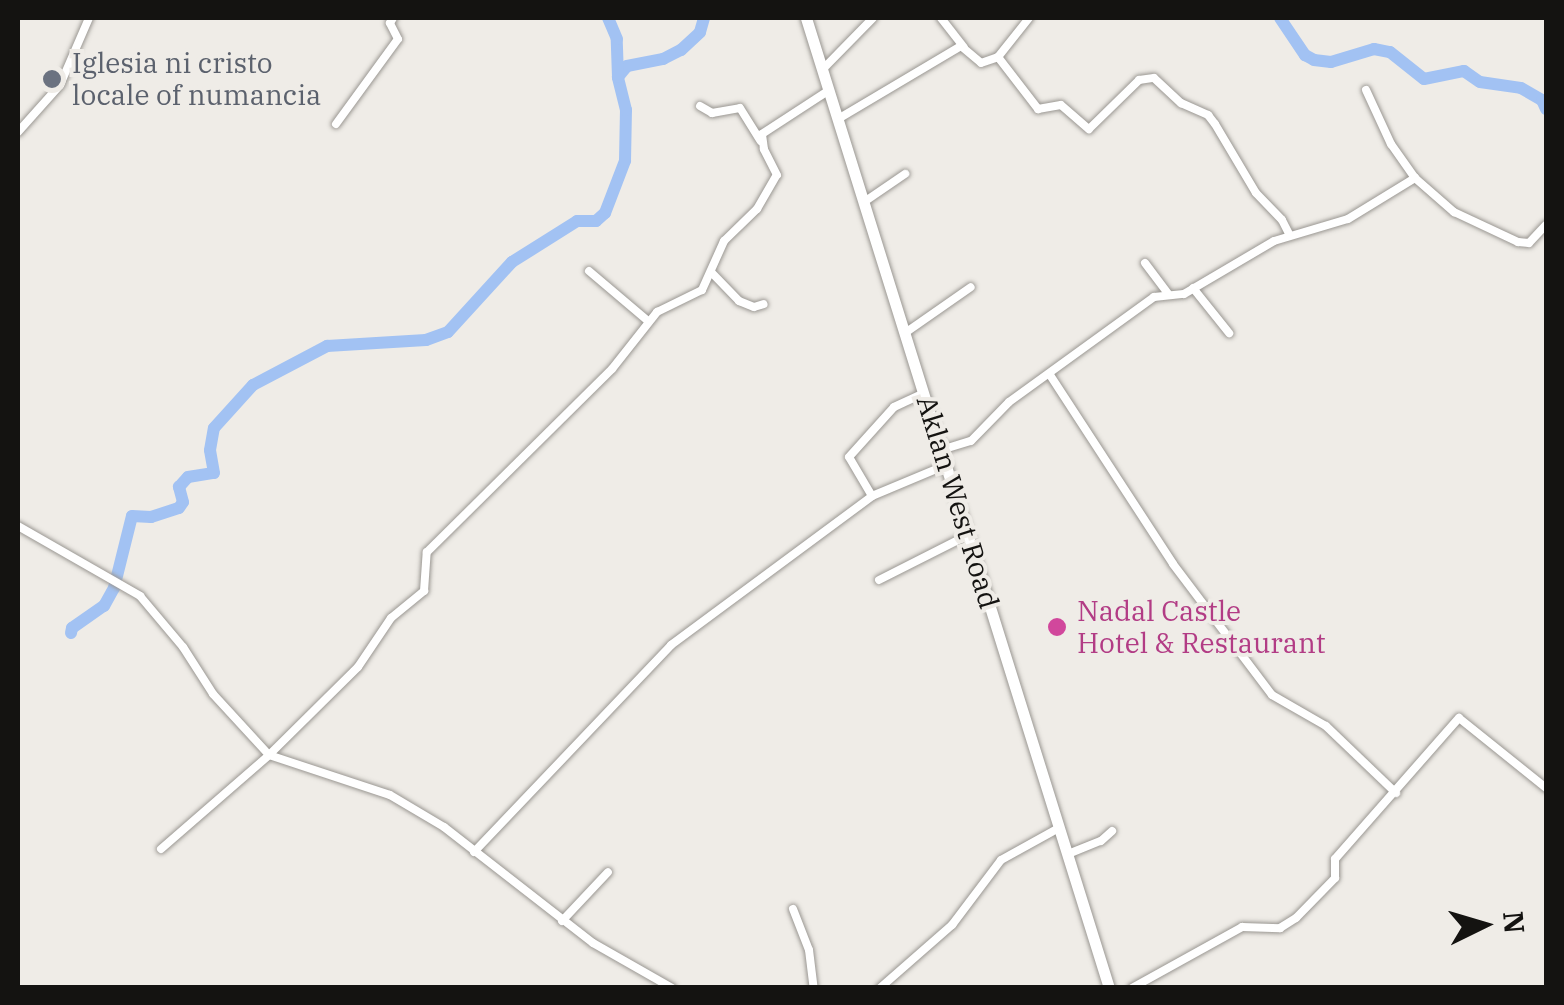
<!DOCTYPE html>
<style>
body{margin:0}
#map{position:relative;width:1564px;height:1005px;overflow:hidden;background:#efece7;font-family:"IBM Plex Serif",serif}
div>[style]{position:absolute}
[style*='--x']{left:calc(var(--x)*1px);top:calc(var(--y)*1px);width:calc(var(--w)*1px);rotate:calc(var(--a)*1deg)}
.river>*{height:12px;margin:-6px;padding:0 6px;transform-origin:6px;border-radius:6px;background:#a2c2f3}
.roads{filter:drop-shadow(0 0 2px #9a9792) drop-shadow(0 0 2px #9a9792)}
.minor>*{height:8px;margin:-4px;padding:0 4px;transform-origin:4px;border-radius:4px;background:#fff}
.primary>*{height:11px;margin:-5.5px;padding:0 5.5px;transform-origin:5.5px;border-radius:5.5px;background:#fff}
.dots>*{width:28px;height:28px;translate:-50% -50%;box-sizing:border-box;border:5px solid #efece7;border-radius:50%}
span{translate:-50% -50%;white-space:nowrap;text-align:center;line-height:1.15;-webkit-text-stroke:8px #efece7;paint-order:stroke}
.worship-label{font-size:28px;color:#5b616d}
.left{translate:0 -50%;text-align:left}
.street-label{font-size:28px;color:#141311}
.hotel-label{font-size:28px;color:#b23c85}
.frame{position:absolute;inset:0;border:20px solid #141311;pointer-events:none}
.north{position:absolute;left:1434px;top:875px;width:100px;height:100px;-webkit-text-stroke:8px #efece7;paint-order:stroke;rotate:85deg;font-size:28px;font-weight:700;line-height:40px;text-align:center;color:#141311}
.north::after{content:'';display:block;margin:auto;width:35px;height:45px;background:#141311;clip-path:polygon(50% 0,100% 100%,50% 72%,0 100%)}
</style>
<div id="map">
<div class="river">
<div style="--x:1280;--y:18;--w:45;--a:56"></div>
<div style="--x:1305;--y:55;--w:10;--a:29"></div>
<div style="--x:1314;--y:60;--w:17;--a:7"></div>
<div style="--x:1331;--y:62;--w:45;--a:-16.8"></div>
<div style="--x:1374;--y:49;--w:16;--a:11"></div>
<div style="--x:1390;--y:52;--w:43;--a:38.5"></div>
<div style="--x:1424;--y:79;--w:41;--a:-11.3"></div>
<div style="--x:1464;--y:71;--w:19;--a:35"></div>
<div style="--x:1480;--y:82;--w:41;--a:8.3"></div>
<div style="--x:1521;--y:88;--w:24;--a:30"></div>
<div style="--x:1542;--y:100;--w:10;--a:66"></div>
<div style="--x:618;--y:77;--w:14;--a:-51"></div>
<div style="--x:627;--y:66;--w:37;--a:-11"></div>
<div style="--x:663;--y:59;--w:20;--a:-27"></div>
<div style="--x:681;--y:50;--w:26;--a:-43"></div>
<div style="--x:700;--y:32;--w:15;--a:-74"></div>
<div style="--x:71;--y:633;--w:5;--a:-79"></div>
<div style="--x:72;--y:628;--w:39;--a:-35"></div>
<div style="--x:104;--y:606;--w:21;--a:-61"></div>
<div style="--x:114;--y:588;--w:74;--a:-76"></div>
<div style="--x:132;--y:516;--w:19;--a:3"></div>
<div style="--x:151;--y:517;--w:29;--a:-18"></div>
<div style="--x:179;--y:508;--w:7;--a:-56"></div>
<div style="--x:183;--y:502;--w:16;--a:-105"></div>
<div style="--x:179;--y:487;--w:13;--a:-48"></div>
<div style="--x:188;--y:477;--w:26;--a:-9"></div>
<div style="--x:214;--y:473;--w:23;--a:-100"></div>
<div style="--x:210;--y:450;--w:22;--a:-80"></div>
<div style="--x:214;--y:428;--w:58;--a:-47.8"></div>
<div style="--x:253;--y:385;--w:84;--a:-27.8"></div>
<div style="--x:327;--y:346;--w:99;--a:-3.5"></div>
<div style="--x:426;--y:340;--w:23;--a:-20"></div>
<div style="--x:448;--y:332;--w:95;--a:-47.6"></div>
<div style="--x:512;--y:262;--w:77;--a:-32.2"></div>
<div style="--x:577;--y:221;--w:19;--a:0"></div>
<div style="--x:596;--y:221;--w:12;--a:-42"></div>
<div style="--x:605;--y:213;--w:56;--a:-69"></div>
<div style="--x:625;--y:161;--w:51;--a:-88.9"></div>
<div style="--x:626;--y:110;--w:34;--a:-104"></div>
<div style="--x:618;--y:77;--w:38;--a:-92"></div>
<div style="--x:617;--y:39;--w:23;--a:-113"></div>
</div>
<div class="roads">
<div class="minor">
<div style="--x:941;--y:18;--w:37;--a:52"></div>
<div style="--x:998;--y:57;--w:66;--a:52.4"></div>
<div style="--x:1038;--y:109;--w:23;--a:-10"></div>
<div style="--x:1061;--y:105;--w:37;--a:41"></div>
<div style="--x:1089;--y:129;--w:70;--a:-44.4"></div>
<div style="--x:1139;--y:80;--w:15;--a:-8"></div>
<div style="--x:1154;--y:78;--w:37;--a:43"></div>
<div style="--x:1181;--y:103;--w:30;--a:24"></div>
<div style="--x:1208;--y:115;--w:11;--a:52"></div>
<div style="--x:1215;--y:124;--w:80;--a:59.3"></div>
<div style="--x:1256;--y:193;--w:37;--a:46"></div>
<div style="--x:1282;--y:220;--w:16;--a:63"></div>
<div style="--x:822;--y:70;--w:73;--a:-45.6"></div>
<div style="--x:1366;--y:90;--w:60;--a:65.2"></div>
<div style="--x:1391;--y:144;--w:42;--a:54.8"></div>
<div style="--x:700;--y:106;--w:14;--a:30"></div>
<div style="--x:712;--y:113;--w:28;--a:-10"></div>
<div style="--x:740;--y:108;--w:39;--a:58"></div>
<div style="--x:838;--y:119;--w:143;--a:-30.7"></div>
<div style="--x:961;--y:46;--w:26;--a:40"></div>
<div style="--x:981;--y:63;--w:18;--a:-19"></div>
<div style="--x:998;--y:57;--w:50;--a:-51.5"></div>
<div style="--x:336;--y:124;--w:105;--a:-53.9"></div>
<div style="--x:398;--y:39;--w:18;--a:-117"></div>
<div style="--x:390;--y:23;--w:6;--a:-59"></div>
<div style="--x:18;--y:132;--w:63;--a:-48.2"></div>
<div style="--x:60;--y:85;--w:73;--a:-66.6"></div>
<div style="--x:864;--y:202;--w:50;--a:-34.3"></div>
<div style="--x:1145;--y:263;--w:38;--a:53"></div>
<div style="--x:589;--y:271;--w:77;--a:40.3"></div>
<div style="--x:712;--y:273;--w:39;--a:46"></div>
<div style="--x:739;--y:301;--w:16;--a:22"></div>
<div style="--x:754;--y:307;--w:10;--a:-17"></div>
<div style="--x:1193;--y:288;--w:58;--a:51.3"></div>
<div style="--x:905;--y:333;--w:80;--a:-34.9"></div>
<div style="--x:1050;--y:375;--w:225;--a:56.9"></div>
<div style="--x:1173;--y:564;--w:164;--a:52.9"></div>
<div style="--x:1272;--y:695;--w:62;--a:29.9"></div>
<div style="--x:1326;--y:726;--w:97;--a:43.7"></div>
<div style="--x:941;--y:450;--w:31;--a:-17"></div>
<div style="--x:971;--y:441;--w:54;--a:-45.7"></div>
<div style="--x:1009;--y:402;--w:179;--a:-35.9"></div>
<div style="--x:1154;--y:297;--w:30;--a:-6"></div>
<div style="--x:1184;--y:294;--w:104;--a:-30.5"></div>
<div style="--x:1274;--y:241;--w:77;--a:-16.6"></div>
<div style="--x:1348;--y:219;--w:79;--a:-31.5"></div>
<div style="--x:1415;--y:178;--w:52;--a:41.1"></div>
<div style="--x:1454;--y:212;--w:71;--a:25.1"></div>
<div style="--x:1518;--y:242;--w:11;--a:5"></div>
<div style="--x:1529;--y:243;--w:25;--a:-47"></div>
<div style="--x:872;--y:496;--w:45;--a:-120.5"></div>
<div style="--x:849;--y:457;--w:67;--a:-48"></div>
<div style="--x:894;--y:407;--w:33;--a:-25"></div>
<div style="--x:18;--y:526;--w:141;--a:29.8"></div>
<div style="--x:140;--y:596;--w:67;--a:49.9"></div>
<div style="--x:183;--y:647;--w:56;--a:57.4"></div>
<div style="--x:213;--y:694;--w:83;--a:47.4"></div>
<div style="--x:269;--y:755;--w:127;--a:18.3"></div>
<div style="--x:390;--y:795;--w:63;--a:30.7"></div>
<div style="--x:444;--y:827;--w:189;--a:37.9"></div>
<div style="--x:593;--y:943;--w:91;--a:29.7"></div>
<div style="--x:879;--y:580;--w:100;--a:-26.8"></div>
<div style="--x:161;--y:849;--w:143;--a:-41"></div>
<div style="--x:269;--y:755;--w:125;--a:-44.7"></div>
<div style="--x:358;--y:667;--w:59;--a:-56"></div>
<div style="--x:391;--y:618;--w:43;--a:-39.3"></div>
<div style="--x:424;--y:591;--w:39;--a:-86"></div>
<div style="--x:427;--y:552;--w:260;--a:-44.7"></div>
<div style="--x:612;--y:369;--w:73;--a:-51.7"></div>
<div style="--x:657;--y:312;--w:50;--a:-26.1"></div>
<div style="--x:702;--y:290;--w:54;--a:-65.8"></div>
<div style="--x:724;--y:241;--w:46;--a:-44.1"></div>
<div style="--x:757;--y:209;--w:39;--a:-60"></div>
<div style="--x:777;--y:175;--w:29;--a:-117"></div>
<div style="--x:764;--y:149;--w:15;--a:-98"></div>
<div style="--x:762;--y:134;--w:79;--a:-33.1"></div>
<div style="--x:474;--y:852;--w:286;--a:-46.4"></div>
<div style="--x:671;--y:645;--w:250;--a:-36.5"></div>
<div style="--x:872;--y:496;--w:80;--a:-22.7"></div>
<div style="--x:1068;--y:854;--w:35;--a:-22"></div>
<div style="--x:1101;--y:841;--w:15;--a:-42"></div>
<div style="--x:793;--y:909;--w:44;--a:68.7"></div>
<div style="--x:809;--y:950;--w:38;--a:83"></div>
<div style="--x:562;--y:921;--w:67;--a:-46.8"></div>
<div style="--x:880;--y:988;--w:96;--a:-41.2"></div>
<div style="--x:952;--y:925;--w:81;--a:-53"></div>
<div style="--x:1001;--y:860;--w:66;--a:-28.9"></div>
<div style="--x:1132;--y:988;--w:126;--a:-29"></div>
<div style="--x:1242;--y:927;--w:38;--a:2"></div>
<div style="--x:1280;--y:928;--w:19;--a:-32"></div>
<div style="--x:1296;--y:918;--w:56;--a:-45.7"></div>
<div style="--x:1335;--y:878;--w:19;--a:-90"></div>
<div style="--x:1335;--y:859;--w:188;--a:-48.7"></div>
<div style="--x:1459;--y:718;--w:112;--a:38.8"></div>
</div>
<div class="primary">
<div style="--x:806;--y:18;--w:1016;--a:72.65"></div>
</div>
</div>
<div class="dots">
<div style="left:52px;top:79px;background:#6b7280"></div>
<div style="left:1057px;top:627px;background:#d1479c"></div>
</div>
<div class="worship-label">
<span class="left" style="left:72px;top:79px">Iglesia ni cristo<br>locale of numancia</span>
</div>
<div class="street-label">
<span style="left:958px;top:502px;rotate:73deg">Aklan West Road</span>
</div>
<div class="hotel-label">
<span class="left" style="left:1077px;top:627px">Nadal Castle<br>Hotel &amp; Restaurant</span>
</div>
<div class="frame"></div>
<div class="north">N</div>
</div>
